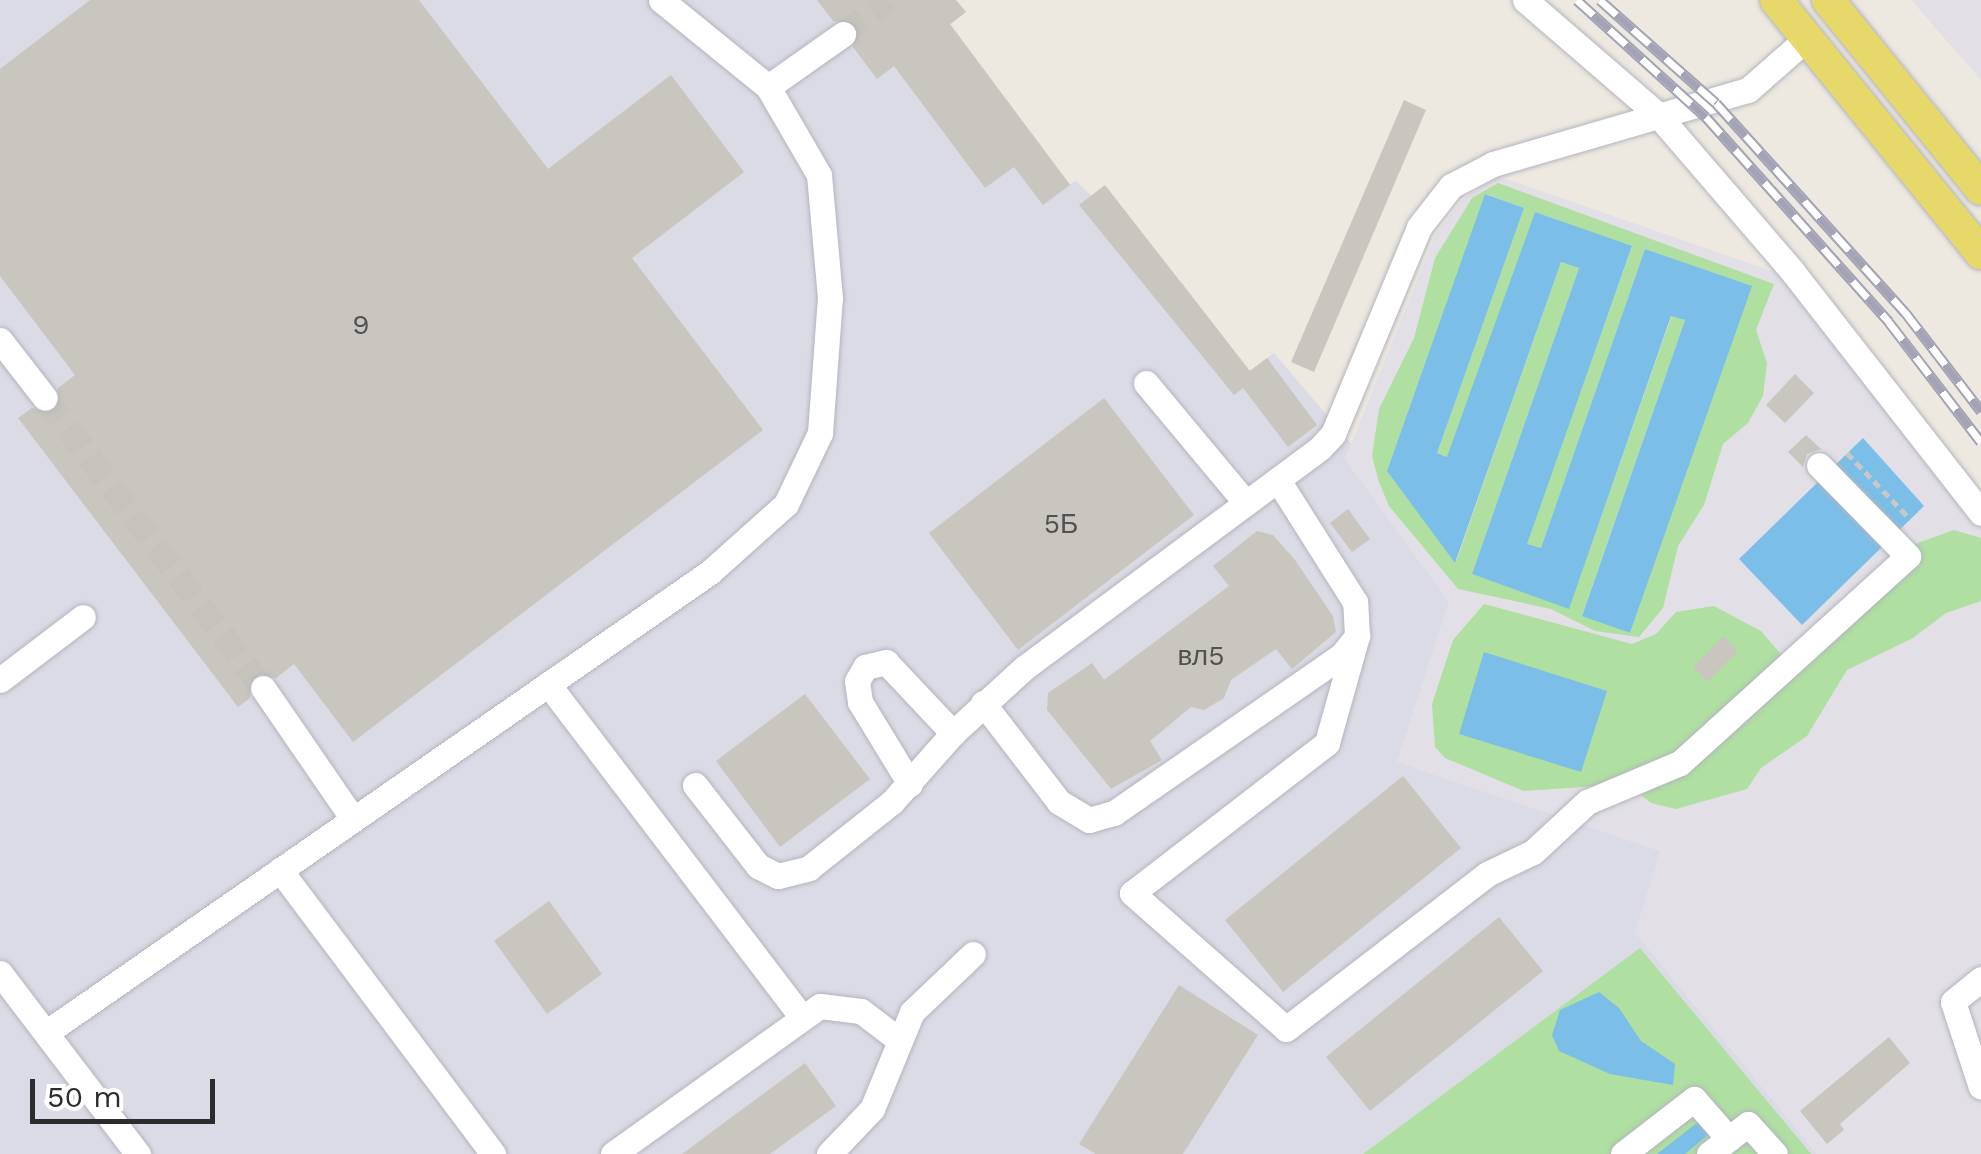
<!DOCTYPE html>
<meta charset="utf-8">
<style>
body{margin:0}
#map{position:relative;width:1981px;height:1154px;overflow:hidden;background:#ede9e0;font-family:"Work Sans",sans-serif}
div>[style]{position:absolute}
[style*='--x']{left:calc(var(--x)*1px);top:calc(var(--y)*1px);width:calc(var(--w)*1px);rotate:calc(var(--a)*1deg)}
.industrial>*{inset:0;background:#e2e0e6}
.airport>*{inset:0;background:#dbdbe6}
.green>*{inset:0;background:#afdfa1}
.water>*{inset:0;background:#7bbee7}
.building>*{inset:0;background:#c9c5bf}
.minor-tunnel>*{height:25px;margin-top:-12.5px;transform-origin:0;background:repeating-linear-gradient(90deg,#c6c3bc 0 25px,transparent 0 37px)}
.path>*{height:5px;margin-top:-2.5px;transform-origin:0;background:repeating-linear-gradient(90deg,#c8c8c8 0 8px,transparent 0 13px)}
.roads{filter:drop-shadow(0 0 2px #b3b4be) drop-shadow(0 0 2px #b3b4be)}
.minor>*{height:25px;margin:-12.5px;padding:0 12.5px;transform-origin:12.5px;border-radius:12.5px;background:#fff}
.major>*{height:32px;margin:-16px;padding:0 16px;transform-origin:16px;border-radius:16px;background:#e7d86a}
.rail>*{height:11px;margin-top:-5.5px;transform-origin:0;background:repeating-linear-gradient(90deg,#fff 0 22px,#a3a3b5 0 44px);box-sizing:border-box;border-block:2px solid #a3a3b5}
span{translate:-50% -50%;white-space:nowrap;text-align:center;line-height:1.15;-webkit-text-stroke:8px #fff;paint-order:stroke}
.number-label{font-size:28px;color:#535251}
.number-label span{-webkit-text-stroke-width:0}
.scale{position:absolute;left:30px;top:1079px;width:185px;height:45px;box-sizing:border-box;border:5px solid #2c2c2c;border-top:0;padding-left:12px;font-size:30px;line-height:35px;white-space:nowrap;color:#2c2c2c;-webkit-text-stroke:8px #fff;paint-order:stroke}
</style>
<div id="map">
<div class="industrial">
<div style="clip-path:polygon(1911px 0,1981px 0,1981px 80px)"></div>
<div style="clip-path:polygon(1498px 176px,1789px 277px,1981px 523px,1981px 1154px,1817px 1154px,1634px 933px,1660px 851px,1397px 762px,1449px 602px,1345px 459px,1436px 234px,1463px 199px)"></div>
</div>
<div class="airport">
<div style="clip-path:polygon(0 0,956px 0,966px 12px,950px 25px,1070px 184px,1076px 181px,1183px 284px,1249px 371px,1274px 353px,1351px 444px,1345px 459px,1449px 602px,1397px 762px,1660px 851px,1635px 933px,1817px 1154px,0 1154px)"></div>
</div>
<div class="green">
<div style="clip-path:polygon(evenodd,1498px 183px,1774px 284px,1756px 330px,1767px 363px,1763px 396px,1748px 423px,1723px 444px,1704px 505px,1678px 546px,1663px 608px,1639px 637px,1595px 631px,1551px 609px,1458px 589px,1389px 506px,1379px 482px,1372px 456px,1379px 409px,1414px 338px,1435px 258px,1472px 198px,1498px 183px,1486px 194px,1524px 208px,1437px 453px,1448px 457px,1535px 212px,1632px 247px,1526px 544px,1541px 548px,1645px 249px,1751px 286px,1630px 633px,1582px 615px,1685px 320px,1672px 315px,1569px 608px,1472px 574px,1579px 268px,1561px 262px,1456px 562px,1387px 471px,1486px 194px)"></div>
<div style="clip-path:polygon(1954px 530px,1981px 538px,1981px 601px,1946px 613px,1913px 638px,1847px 670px,1807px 736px,1761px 768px,1747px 789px,1676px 809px,1651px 803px,1628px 784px,1524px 791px,1445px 758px,1435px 747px,1432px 704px,1453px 640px,1484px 604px,1632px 644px,1656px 634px,1676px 612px,1714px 606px,1761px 631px,1786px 660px,1803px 665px,1912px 545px)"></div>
<div style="clip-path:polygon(1640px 948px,1811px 1154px,1363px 1154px)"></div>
</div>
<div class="water">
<div style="clip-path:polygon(1485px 194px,1524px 208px,1437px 453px,1447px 457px,1535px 212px,1632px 246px,1527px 544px,1541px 548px,1645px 249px,1752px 286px,1630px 633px,1582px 616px,1685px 320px,1671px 316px,1569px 609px,1472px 574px,1579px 268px,1561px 262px,1455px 563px,1387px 471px)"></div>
<div style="clip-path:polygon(1863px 438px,1924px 506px,1802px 625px,1739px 559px)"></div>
<div style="clip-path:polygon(1484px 652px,1607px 691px,1581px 772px,1459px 734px)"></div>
<div style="clip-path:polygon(1599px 992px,1619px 1008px,1641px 1041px,1675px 1064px,1673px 1085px,1610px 1074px,1559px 1051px,1552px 1035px,1560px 1010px)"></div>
<div style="clip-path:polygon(1698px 1122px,1708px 1135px,1685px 1154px,1657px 1154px)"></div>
</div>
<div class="building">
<div style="clip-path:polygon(90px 0,419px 0,548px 169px,671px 75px,744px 172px,632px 258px,763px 430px,353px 742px,294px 664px,276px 678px,253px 675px,250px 698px,238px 707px,18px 418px,32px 408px,54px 411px,58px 388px,75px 375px,0 276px,0 69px)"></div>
<div style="clip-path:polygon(817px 0,956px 0,966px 12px,950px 24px,1070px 185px,1043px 205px,1014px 167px,985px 188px,894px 66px,877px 79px,853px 47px,856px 24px,833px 21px)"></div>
<div style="clip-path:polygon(1404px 100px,1426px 110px,1314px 372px,1291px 362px)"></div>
<div style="clip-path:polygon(1105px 185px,1250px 371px,1267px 358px,1317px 425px,1288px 447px,1243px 388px,1234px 395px,1079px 205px)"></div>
<div style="clip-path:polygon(1795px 374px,1814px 393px,1785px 423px,1766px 405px)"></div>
<div style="clip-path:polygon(1104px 398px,1194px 515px,1018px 650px,929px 533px)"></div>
<div style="clip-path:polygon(1806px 435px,1821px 449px,1807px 454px,1803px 467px,1788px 452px)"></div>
<div style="clip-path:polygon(1348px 509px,1370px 539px,1352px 552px,1330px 523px)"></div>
<div style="clip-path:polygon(1257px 531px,1273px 535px,1295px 560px,1333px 616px,1336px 632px,1292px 669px,1276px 649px,1231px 680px,1224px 698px,1204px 710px,1191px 707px,1150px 741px,1162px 760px,1111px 789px,1047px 710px,1048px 693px,1092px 663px,1104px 680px,1229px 586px,1213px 566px)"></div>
<div style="clip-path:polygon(1723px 636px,1738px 651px,1707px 682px,1693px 667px)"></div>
<div style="clip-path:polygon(805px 694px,870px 779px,780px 847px,716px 761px)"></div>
<div style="clip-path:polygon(1403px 776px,1461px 848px,1283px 992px,1225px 920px)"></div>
<div style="clip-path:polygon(549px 901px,602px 974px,547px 1014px,494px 941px)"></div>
<div style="clip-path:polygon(1499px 917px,1543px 971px,1370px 1111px,1326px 1057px)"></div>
<div style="clip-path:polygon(1179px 985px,1258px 1035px,1183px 1154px,1096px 1154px,1079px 1144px)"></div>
<div style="clip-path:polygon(1889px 1037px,1910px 1063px,1840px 1124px,1844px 1130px,1827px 1144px,1800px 1111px)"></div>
<div style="clip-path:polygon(805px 1063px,836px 1106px,770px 1154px,682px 1154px)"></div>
</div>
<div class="minor-tunnel">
<div style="--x:843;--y:34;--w:56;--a:-37.1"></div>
<div style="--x:45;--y:398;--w:363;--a:53.1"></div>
</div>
<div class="path">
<div style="--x:1847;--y:453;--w:91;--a:46.3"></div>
</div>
<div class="roads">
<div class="minor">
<div style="--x:661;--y:0;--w:138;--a:39.1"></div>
<div style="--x:768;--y:87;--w:92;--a:-35.2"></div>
<div style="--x:1525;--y:0;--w:176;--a:40.8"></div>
<div style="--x:1658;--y:115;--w:206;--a:49.3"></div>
<div style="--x:1792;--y:271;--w:307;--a:52"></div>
<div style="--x:0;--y:340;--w:73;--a:52.2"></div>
<div style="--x:1146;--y:383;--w:156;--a:50.2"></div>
<div style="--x:1357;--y:636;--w:111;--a:105.7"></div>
<div style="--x:1327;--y:743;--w:246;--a:142.4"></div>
<div style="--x:1132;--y:893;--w:205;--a:41.4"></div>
<div style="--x:1286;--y:1029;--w:254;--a:-37.6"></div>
<div style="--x:1487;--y:874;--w:51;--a:-25.6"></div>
<div style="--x:1533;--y:852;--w:74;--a:-42.8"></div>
<div style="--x:1587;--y:802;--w:101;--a:-22.8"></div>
<div style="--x:1680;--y:763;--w:308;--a:-42.2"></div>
<div style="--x:1908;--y:556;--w:127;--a:-134.4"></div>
<div style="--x:0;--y:680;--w:104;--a:-37.2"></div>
<div style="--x:548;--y:684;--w:417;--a:52.7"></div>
<div style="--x:263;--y:688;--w:159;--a:55.5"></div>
<div style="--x:983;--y:703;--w:125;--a:52.5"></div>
<div style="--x:1059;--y:802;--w:35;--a:31"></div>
<div style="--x:1089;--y:820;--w:26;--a:-16"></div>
<div style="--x:1114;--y:813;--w:276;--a:-34.7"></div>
<div style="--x:1341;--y:656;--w:26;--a:-51"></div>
<div style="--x:1357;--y:636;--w:34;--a:-93"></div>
<div style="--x:1355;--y:602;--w:144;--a:-122.3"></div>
<div style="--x:910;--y:784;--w:96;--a:-121.4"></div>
<div style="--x:860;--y:702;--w:21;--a:-98"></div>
<div style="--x:857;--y:681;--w:16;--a:-60"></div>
<div style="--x:865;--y:667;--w:22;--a:-13"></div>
<div style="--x:886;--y:662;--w:98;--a:46.7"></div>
<div style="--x:695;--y:785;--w:103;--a:52.1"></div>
<div style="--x:758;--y:866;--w:22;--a:27"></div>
<div style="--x:778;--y:876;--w:32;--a:-14"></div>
<div style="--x:809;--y:868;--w:106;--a:-38.5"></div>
<div style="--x:892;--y:802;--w:92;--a:-48.5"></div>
<div style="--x:953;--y:733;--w:96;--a:-42.5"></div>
<div style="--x:1024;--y:668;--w:369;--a:-36.6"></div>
<div style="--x:1320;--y:448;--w:19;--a:-47"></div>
<div style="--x:1333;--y:434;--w:224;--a:-67.4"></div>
<div style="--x:1419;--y:227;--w:52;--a:-52"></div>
<div style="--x:1451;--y:186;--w:47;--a:-27.6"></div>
<div style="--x:1493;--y:164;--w:266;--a:-16.2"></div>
<div style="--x:1748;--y:90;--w:76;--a:-41.3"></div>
<div style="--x:280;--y:870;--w:355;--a:53.1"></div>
<div style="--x:0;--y:973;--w:228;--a:52.7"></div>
<div style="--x:1981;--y:979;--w:36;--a:141"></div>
<div style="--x:1953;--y:1002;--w:89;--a:71.8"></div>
<div style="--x:47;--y:1032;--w:807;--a:-34.75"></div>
<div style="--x:710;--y:572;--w:102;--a:-41.8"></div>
<div style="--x:786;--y:504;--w:79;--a:-64.4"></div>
<div style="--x:820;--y:433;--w:135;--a:-85.8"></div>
<div style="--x:830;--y:298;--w:123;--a:-95.1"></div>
<div style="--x:819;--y:175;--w:102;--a:-120.1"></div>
<div style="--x:613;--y:1154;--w:254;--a:-35.6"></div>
<div style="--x:820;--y:1006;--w:41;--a:7"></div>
<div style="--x:861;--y:1011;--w:48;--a:37.3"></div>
<div style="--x:829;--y:1154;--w:62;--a:-46.3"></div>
<div style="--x:872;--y:1109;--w:105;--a:-67.6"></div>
<div style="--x:912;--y:1012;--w:84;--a:-43.6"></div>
<div style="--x:1623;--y:1154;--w:90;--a:-37.8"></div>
<div style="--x:1694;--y:1099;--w:53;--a:48.8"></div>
<div style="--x:1709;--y:1154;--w:49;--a:-37.6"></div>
<div style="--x:1748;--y:1124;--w:40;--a:48"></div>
</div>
<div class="major">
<div style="--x:1776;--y:0;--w:326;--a:51"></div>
<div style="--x:1828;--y:0;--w:243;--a:51"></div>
</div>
</div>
<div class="rail">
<div style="--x:1577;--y:0;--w:174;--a:42.2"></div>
<div style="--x:1706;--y:117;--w:275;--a:48.2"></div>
<div style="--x:1889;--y:322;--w:151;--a:52.5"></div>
<div style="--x:1600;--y:0;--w:155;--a:41.6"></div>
<div style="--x:1716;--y:103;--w:282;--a:47.9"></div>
<div style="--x:1905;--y:312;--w:125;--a:52.5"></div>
</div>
<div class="number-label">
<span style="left:361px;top:325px">9</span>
<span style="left:1061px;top:524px">5Б</span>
<span style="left:1201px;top:656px">вл5</span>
</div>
<div class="scale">50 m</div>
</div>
